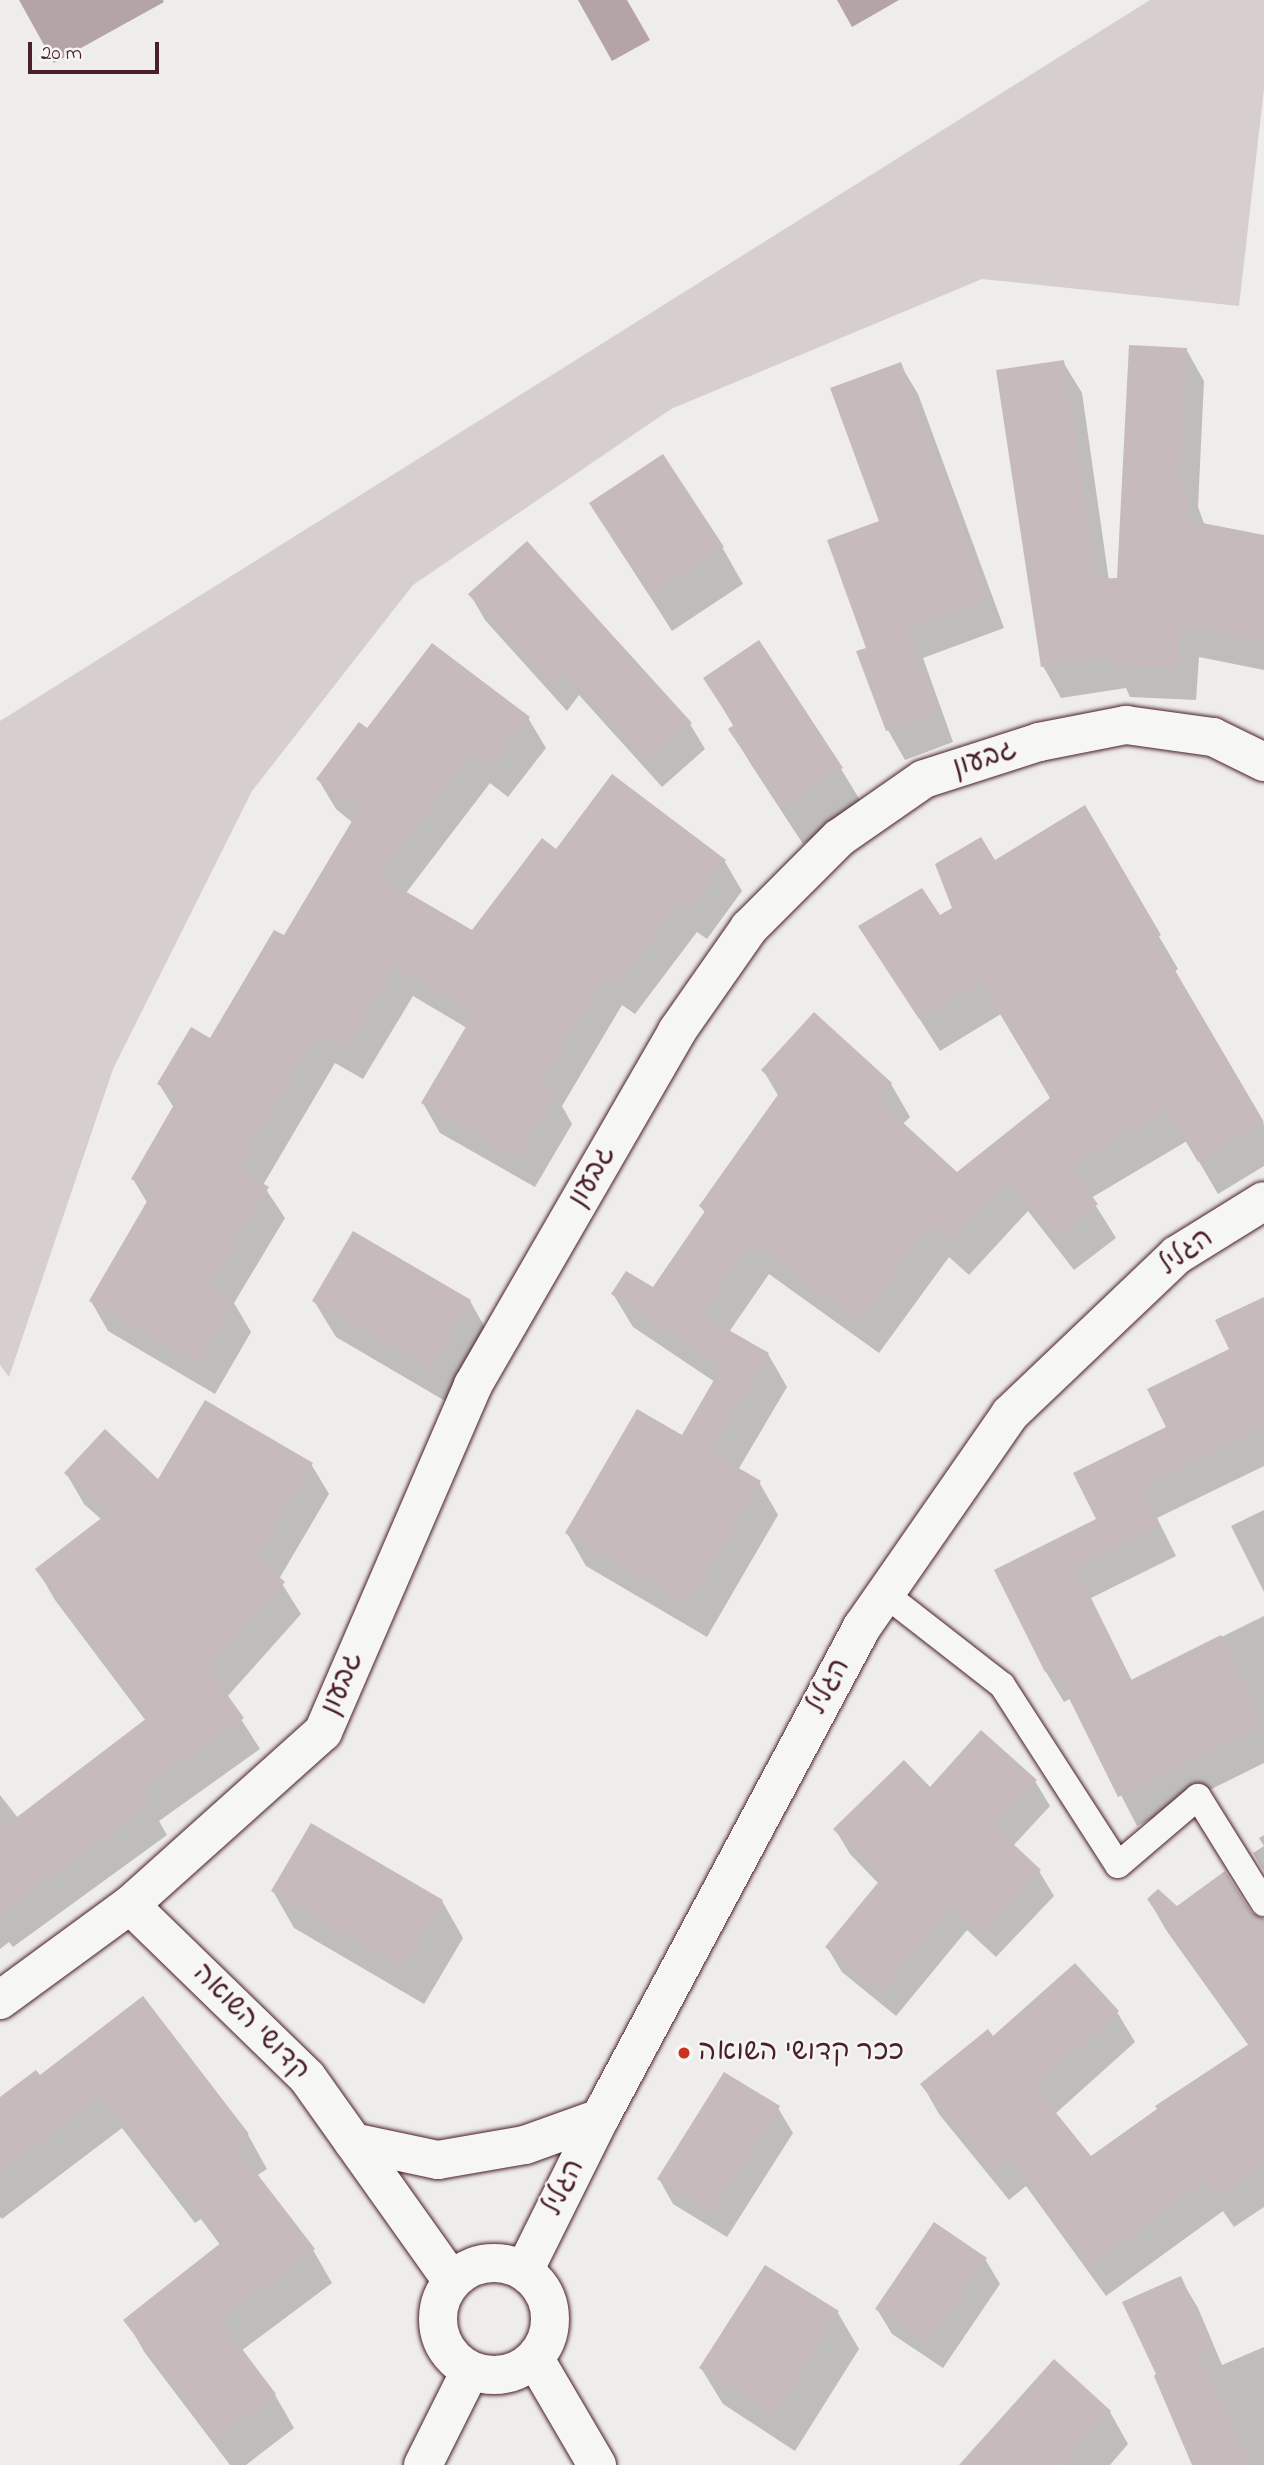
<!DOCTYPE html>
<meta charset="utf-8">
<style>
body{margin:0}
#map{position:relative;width:1264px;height:2465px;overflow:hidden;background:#efedea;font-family:"Indie Flower","Playpen Sans Hebrew",sans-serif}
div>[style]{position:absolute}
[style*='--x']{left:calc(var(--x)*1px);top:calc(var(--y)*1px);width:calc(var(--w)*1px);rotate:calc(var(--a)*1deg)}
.green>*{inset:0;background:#d7cfce}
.water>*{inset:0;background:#b4a4a5}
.shadow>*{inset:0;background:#0003}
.building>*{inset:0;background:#c6babb}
.roads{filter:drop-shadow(0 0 2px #4a1f2b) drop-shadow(0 0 2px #4a1f2b)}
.service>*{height:26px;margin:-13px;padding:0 13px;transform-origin:13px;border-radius:13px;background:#f6f6f2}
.minor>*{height:38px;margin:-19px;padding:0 19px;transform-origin:19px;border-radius:19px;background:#f6f6f2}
.tertiary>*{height:38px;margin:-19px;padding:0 19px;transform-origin:19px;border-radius:19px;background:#f6f6f2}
.tertiary>.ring{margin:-19px;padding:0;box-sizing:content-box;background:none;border:38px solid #f6f6f2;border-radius:50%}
.dots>*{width:19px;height:19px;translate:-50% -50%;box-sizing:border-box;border:4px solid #f6f6f2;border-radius:50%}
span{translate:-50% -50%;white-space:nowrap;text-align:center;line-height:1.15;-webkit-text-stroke:5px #f6f6f2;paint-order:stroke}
.street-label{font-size:28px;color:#4a1f2b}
.poi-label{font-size:28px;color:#4a1f2b}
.left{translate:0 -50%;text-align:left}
.scale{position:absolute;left:28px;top:42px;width:131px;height:32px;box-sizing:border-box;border:4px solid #4a1f2b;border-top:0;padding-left:9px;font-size:21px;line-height:24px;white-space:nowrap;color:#4a1f2b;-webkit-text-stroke:5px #f6f6f2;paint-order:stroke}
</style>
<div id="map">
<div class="green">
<div style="clip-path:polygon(1150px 0,1264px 0,1264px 89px,1239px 306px,982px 279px,671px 409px,413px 585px,252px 791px,113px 1069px,9px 1377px,0 1365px,0 721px)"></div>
</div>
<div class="water">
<div style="clip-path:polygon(19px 0,163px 0,164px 2px,54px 63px)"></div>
<div style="clip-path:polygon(578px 0,627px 0,650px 40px,612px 61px)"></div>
<div style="clip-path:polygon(837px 0,899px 0,852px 27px)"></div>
</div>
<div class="shadow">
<div style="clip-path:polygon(1186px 349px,1204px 381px,1198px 507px,1205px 526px,1264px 537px,1264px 670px,1199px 657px,1196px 700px,1130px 697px,1126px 688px,1061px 698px,1043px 666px,1063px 362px,1082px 393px,1109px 581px,1119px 580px)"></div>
<div style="clip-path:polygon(900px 364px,918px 394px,1004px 628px,923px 658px,953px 742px,905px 760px,888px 730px,869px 649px)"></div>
<div style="clip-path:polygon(591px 504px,722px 547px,743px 584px,672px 631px)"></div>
<div style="clip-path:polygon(470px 594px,690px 724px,705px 749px,662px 787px,579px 695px,567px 711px,485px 620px)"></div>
<div style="clip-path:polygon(705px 678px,841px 769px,863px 805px,803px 844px,752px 766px,730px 729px,734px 727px)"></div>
<div style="clip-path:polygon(528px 718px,546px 748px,508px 797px,490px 783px,406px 893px,472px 932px,556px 851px,612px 776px,725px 862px,742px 891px,707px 939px,697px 932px,635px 1014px,622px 1005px,562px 1106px,572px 1124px,535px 1187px,440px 1133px,423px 1103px,467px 1028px,413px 996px,363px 1079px,335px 1063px,263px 1185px,285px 1218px,234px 1303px,251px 1332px,215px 1394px,108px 1331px,91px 1301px,148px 1204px,133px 1179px,174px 1108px,159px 1084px,211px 1041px,285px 938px,353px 823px,336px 809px,318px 779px,368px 731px)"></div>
<div style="clip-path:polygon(1084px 808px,1178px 969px,1174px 972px,1264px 1125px,1264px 1166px,1218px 1194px,1187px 1141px,1091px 1198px,1116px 1238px,1074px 1270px,1028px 1211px,969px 1275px,949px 1257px,879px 1353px,769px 1274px,729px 1332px,768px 1354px,787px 1387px,738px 1470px,759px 1482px,778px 1515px,707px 1637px,586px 1566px,567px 1533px,682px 1438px,715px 1382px,633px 1327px,613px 1294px,654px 1289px,705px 1213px,701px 1206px,779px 1097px,763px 1070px,891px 1084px,910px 1117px,902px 1125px,956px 1175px,1052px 1099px,1001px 1014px,940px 1051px,861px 927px,939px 917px,954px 909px,994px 862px)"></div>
<div style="clip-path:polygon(1264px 1298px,1264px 1466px,1157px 1518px,1176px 1556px,1091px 1598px,1132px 1681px,1264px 1616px,1264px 1763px,1137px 1826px,1071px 1698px,1064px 1702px,1046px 1672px,996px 1570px,1099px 1520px,1231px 1350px)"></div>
<div style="clip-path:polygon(314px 1301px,470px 1301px,491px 1338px,452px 1405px,336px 1337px)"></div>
<div style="clip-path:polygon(311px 1464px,329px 1494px,279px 1579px,301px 1614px,227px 1697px,260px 1749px,159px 1821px,167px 1835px,13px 1947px,9px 1942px,0 1949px,0 1795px,18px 1818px,146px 1721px,55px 1600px,37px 1569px,102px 1520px,84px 1504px,66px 1473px,159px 1482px)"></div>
<div style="clip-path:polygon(1264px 1510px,1264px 1592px,1231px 1526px)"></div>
<div style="clip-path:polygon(1035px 1781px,1050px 1806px,1013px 1846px,1039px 1871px,1054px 1896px,996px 1957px,967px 1930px,896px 2016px,842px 1972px,827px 1947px,879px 1884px,850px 1854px,835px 1829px,930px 1789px)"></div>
<div style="clip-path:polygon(1264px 1835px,1264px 1871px,1253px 1853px,1264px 1846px,1259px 1838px)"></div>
<div style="clip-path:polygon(273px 1891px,442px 1901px,463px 1938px,424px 2004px,294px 1928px)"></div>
<div style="clip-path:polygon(1149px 1900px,1176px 1908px,1250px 1913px,1257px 1919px,1264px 1919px,1264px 2207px,1234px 2227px,1223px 2211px,1106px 2296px,1026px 2186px,1009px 2200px,939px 2114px,922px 2084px,993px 2038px,1117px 2012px,1135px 2042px,1055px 2114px,1091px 2158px,1249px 2046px,1166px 1930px)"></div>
<div style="clip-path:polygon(143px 1999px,248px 2135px,267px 2169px,256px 2176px,313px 2250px,332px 2283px,241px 2351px,275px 2395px,294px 2428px,246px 2465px,230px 2465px,145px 2353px,126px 2320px,221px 2246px,201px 2219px,195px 2223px,122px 2128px,2px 2219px,0 2217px,0 2100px,40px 2078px)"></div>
<div style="clip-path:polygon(778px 2108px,793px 2133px,727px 2237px,673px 2204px,659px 2179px)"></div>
<div style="clip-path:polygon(985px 2259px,1000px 2284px,943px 2368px,892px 2334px,877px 2309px)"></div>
<div style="clip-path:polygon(1180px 2278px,1198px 2308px,1222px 2365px,1264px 2347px,1264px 2465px,1194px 2465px)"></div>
<div style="clip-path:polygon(838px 2313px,859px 2349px,795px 2451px,723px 2404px,701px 2368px)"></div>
<div style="clip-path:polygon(1110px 2412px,1128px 2444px,1110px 2465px,978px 2465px)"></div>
</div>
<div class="building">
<div style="clip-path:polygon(1129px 345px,1187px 348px,1180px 487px,1188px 487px,1187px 520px,1264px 535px,1264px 642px,1181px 626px,1179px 669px,1110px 665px,1111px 656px,1041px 667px,996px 370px,1064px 360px,1097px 579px,1117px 578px)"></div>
<div style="clip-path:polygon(901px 362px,989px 598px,907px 628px,938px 712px,886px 731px,856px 651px,866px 648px,827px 540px,879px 521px,830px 388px)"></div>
<div style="clip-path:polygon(663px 454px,724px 547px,649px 595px,589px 503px)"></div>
<div style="clip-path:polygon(527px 541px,692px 723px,647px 763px,564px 671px,552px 687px,468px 594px)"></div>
<div style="clip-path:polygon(759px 640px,843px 768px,781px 808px,728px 729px,734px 725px,703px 678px)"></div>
<div style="clip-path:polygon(432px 643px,530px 717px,491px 768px,472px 754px,379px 876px,472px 930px,542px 838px,556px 849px,612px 774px,726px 860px,689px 910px,679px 903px,617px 986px,605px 976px,541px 1084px,556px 1093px,517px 1159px,421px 1103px,474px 1013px,395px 968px,345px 1050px,317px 1034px,238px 1169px,269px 1187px,209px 1286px,235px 1301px,198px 1365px,89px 1301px,153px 1191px,131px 1179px,179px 1096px,157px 1084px,191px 1027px,210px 1038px,274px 930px,284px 935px,358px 811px,316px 779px,359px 722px,367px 728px)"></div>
<div style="clip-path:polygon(1085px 805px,1161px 935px,1156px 938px,1264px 1122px,1198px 1162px,1167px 1110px,1069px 1167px,1098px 1204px,1054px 1238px,1008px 1180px,950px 1243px,930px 1225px,860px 1322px,750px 1242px,701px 1314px,769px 1353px,711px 1452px,761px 1481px,688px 1605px,565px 1533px,637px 1409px,682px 1435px,721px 1368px,611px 1294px,626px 1271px,653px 1287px,705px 1211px,699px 1206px,782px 1089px,761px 1070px,814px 1012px,892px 1083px,877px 1099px,957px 1172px,1050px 1098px,981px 982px,919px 1019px,858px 926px,922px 888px,940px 915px,952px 908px,935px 864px,981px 837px,995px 860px)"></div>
<div style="clip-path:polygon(353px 1231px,471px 1300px,431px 1369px,312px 1301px)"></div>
<div style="clip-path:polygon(1264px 1297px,1264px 1428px,1141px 1488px,1160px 1525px,1075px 1568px,1131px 1680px,1221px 1635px,1264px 1725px,1118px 1797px,1054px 1668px,1045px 1672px,994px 1570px,1096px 1519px,1073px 1473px,1166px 1427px,1147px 1389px,1229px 1349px,1215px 1320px)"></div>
<div style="clip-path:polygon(205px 1400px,313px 1463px,257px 1557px,285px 1582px,208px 1668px,244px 1718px,141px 1791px,151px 1804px,0 1914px,0 1830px,147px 1718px,35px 1569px,108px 1513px,64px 1473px,105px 1429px,158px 1479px)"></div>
<div style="clip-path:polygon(981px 1730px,1037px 1780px,994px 1826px,1041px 1870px,981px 1933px,952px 1906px,881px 1992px,825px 1947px,881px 1879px,833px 1829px,904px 1760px,930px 1787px)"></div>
<div style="clip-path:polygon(311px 1823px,443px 1900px,403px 1968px,271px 1891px)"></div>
<div style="clip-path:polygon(1225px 1871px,1251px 1912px,1264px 1919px,1264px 2166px,1215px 2198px,1205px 2182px,1088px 2267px,1008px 2157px,991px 2171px,920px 2084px,988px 2029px,993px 2036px,1075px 1963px,1119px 2011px,1035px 2087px,1091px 2156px,1157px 2109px,1155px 2106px,1249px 2044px,1147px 1899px,1158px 1889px,1177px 1906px)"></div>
<div style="clip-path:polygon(143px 1996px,249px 2134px,235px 2145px,315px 2249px,220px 2320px,276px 2394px,216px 2441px,123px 2320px,222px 2242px,180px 2187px,175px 2191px,102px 2096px,0 2173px,0 2097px,36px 2070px,40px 2075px)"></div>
<div style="clip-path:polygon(724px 2072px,780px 2106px,712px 2213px,657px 2179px)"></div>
<div style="clip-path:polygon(934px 2222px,987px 2258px,928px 2344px,875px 2309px)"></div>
<div style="clip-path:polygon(765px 2265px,839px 2311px,774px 2415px,699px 2368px)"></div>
<div style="clip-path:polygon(1181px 2276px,1212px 2347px,1198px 2353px,1252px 2465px,1192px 2465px,1154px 2376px,1156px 2374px,1122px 2302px)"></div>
<div style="clip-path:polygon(1054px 2359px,1111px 2411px,1063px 2465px,959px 2465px)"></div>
</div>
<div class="roads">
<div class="service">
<div style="--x:885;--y:1594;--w:148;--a:37.9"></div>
<div style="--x:1002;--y:1685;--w:214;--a:57.2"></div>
<div style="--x:1118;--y:1865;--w:105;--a:-40.4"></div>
<div style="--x:1198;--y:1797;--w:125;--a:58.1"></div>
</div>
<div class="minor">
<div style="--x:130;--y:1905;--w:259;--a:-41.9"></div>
<div style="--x:323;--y:1732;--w:378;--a:-66.6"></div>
<div style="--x:473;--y:1385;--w:409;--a:-60"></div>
<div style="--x:677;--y:1031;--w:126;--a:-55"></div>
<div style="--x:749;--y:928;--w:127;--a:-45"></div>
<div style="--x:839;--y:838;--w:103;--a:-34.8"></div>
<div style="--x:924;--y:779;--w:121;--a:-17.8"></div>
<div style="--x:1039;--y:742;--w:89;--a:-11.1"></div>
<div style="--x:1126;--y:725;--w:88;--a:7.9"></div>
<div style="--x:1213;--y:737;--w:57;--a:26.1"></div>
<div style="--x:0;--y:2000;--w:161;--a:-36.2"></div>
<div style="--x:130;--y:1905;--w:247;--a:44.2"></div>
<div style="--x:307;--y:2077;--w:250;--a:54.6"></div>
<div style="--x:423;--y:2465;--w:105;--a:-63.4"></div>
</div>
<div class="tertiary">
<div style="--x:353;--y:2142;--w:87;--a:12"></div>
<div style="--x:438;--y:2160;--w:88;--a:-9.8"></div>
<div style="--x:525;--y:2145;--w:80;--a:-19.8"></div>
<div class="ring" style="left:438px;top:2263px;width:74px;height:74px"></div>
<div style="--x:524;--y:2271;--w:171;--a:-63.6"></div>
<div style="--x:600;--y:2118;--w:557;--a:-61.92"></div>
<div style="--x:862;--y:1627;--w:259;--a:-55.2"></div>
<div style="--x:1010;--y:1414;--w:231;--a:-43.6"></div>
<div style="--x:1177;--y:1255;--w:102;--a:-31.8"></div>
<div style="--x:535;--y:2359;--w:123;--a:59.7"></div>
</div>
</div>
<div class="dots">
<div style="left:684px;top:2053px;background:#c8321e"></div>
</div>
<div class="street-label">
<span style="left:985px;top:760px;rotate:-18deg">גבעון</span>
<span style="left:593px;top:1177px;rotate:-60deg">גבעון</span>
<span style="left:1187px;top:1253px;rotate:-36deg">הגליל</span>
<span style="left:343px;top:1684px;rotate:-67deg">גבעון</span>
<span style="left:830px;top:1687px;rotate:-62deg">הגליל</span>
<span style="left:250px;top:2023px;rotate:45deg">קדושי השואה</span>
<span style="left:565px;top:2188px;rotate:-64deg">הגליל</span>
</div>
<div class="poi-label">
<span class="left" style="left:698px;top:2053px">ככר קדושי השואה</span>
</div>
<div class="scale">20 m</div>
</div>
